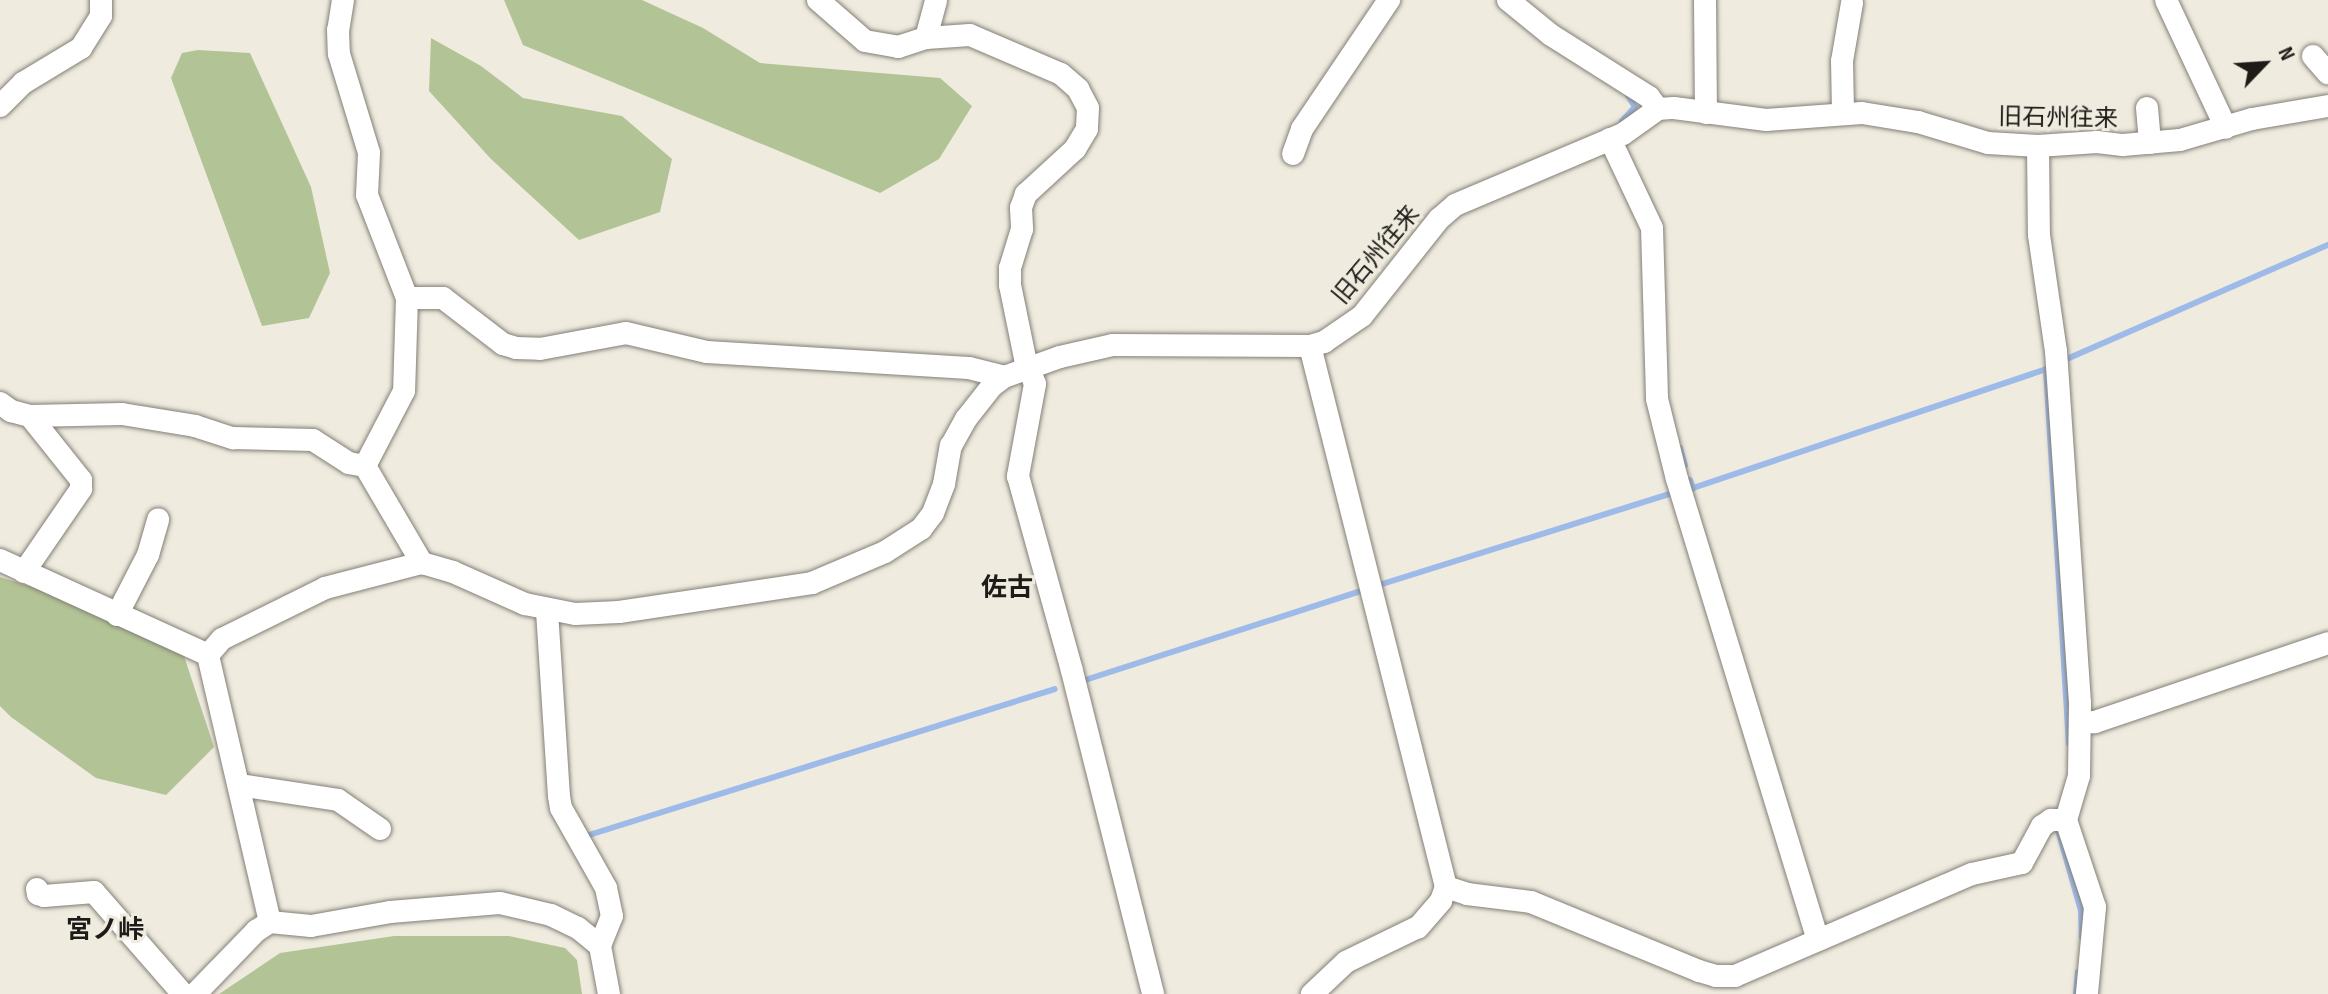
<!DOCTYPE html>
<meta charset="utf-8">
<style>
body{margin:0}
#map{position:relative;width:2328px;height:994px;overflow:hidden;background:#efebdf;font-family:"Sofia Sans Condensed","Noto Sans JP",sans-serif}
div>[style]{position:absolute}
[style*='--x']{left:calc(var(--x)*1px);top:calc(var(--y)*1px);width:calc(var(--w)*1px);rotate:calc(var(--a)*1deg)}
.green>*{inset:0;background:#b2c495}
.stream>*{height:6px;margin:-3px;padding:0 3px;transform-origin:3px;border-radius:3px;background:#9ebae9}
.roads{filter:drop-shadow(0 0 2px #837f75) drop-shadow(0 0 2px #837f75)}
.minor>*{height:22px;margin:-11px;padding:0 11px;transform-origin:11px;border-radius:11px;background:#fff}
span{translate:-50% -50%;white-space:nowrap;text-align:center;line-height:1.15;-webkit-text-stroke:6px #efebdf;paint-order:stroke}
.street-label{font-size:24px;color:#1d1c18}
.neighbourhood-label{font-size:26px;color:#1d1c18;font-weight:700}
.north{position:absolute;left:2224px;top:24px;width:80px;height:80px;-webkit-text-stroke:6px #efebdf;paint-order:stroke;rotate:65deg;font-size:22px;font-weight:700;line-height:32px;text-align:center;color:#1d1c18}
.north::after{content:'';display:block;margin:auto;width:28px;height:36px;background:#1d1c18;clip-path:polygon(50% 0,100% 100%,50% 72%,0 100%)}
</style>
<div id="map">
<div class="green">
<div style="clip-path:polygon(504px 0,642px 0,703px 28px,760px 63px,940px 78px,972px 106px,939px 159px,880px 193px,523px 45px)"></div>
<div style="clip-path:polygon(431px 38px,481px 66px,523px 98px,622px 116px,672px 159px,660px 212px,579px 240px,491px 159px,429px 91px)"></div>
<div style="clip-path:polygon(198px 50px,250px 53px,311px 187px,330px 273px,309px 318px,262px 326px,171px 78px,182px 53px)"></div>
<div style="clip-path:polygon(0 577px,55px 594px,184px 656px,214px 747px,166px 795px,96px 778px,11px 717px,0 706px)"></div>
<div style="clip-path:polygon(394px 936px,509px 936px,565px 948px,577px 960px,582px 994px,219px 994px,280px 953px)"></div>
</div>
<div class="stream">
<div style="--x:1622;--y:121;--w:19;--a:-47"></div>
<div style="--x:1635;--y:107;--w:13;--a:-122"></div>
<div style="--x:2069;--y:358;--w:283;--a:-23.6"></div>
<div style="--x:1680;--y:448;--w:18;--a:74"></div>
<div style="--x:1690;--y:480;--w:9;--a:69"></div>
<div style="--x:1693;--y:488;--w:373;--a:-18.6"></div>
<div style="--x:2046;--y:369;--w:375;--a:86.5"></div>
<div style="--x:1379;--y:585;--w:308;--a:-17.4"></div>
<div style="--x:1079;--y:682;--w:299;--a:-17.9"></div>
<div style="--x:2056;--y:823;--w:91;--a:74.1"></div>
<div style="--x:2081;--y:911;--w:26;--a:88"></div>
<div style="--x:589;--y:835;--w:488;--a:-17.4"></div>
<div style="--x:2076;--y:994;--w:22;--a:-85"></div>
</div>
<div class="roads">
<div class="minor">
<div style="--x:343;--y:0;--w:30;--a:99"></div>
<div style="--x:338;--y:30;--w:24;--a:88"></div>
<div style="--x:339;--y:54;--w:103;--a:73.1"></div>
<div style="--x:369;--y:153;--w:42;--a:92.7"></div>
<div style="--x:367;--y:195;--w:110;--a:68.8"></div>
<div style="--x:407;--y:298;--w:93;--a:91.8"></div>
<div style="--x:404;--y:391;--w:85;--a:117.5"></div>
<div style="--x:365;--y:466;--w:113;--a:59.6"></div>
<div style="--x:818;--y:0;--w:62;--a:41.1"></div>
<div style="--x:865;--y:41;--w:34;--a:10"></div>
<div style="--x:898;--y:47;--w:29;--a:-18"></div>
<div style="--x:926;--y:38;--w:44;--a:-3.9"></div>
<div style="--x:970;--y:35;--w:99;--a:23.2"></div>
<div style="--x:1061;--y:74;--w:23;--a:41"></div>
<div style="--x:1078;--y:89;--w:21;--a:62"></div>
<div style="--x:1088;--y:108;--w:21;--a:93"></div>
<div style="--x:1087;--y:129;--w:23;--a:121"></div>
<div style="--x:1075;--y:149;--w:67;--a:137.4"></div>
<div style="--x:1026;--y:194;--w:15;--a:110"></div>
<div style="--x:1021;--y:208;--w:21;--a:87"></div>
<div style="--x:1022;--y:229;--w:41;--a:107.1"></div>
<div style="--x:1010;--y:268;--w:17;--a:90"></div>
<div style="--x:1010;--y:285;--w:75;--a:78.4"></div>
<div style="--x:1025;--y:358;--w:28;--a:69"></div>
<div style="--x:1035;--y:384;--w:94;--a:100.5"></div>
<div style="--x:1018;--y:476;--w:202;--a:74.5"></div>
<div style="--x:1072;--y:671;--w:333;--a:75.9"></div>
<div style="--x:1508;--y:0;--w:55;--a:39.1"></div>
<div style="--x:1551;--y:35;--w:116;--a:32.3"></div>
<div style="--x:1649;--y:97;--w:15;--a:53"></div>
<div style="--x:1705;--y:0;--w:113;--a:89.5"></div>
<div style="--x:2166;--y:0;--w:141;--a:64.9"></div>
<div style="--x:926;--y:38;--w:39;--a:-75"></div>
<div style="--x:2313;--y:56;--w:23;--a:49"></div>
<div style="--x:0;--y:106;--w:33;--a:-45"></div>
<div style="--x:23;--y:83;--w:68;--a:-31.1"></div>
<div style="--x:81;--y:48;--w:38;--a:-58"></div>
<div style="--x:101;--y:16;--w:16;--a:-90"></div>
<div style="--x:2147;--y:108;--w:35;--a:85"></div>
<div style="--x:1843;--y:112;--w:51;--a:-91.1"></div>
<div style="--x:1842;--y:61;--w:59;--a:-80.2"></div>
<div style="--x:1610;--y:139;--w:98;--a:64.7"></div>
<div style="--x:1652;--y:228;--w:171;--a:88.3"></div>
<div style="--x:1657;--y:399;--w:82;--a:76"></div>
<div style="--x:1677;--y:479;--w:482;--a:73"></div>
<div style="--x:2038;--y:146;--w:89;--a:89.4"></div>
<div style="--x:2039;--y:235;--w:117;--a:81.7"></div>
<div style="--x:2056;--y:351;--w:353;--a:86.1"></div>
<div style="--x:2080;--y:703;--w:73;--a:90.8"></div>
<div style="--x:2079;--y:776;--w:46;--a:106.5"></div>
<div style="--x:2066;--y:820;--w:92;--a:71.6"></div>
<div style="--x:2095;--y:907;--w:87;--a:95.3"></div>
<div style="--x:1293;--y:154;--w:27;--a:-70"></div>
<div style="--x:1302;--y:129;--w:156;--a:-56"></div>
<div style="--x:407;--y:298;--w:36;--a:0"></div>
<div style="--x:443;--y:298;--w:76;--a:37.5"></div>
<div style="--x:503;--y:344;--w:14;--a:17"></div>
<div style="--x:516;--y:348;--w:24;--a:2"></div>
<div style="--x:540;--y:349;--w:87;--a:-10.5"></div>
<div style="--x:626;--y:333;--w:83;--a:13.2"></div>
<div style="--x:707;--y:352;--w:262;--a:3.5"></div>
<div style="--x:969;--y:368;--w:36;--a:14"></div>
<div style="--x:1310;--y:346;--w:558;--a:75.89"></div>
<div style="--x:1446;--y:887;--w:15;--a:110"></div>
<div style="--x:1441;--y:901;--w:35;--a:131"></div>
<div style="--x:1418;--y:927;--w:80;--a:154.1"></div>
<div style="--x:1346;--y:962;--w:47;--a:136.7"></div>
<div style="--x:0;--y:403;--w:14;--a:36"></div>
<div style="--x:11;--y:411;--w:20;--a:15"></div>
<div style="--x:30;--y:416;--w:92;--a:-1.2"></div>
<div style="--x:122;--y:414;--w:74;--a:9.3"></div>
<div style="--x:195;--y:426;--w:40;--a:18"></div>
<div style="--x:233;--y:438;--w:80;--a:1.4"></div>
<div style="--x:313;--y:440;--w:43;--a:32.6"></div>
<div style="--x:349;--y:463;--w:16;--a:11"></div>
<div style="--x:0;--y:560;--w:229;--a:24.5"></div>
<div style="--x:24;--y:572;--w:101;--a:-55.5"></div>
<div style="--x:81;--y:489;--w:9;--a:-90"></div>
<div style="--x:81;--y:480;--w:82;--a:-128.6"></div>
<div style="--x:547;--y:611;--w:185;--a:86.3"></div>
<div style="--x:559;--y:796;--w:12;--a:81"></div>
<div style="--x:561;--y:808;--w:92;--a:60.6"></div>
<div style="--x:606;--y:888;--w:29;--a:78"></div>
<div style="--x:612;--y:916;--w:32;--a:112"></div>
<div style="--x:117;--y:615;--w:68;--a:-62.7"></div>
<div style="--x:148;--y:555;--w:37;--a:-74"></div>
<div style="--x:2080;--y:723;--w:15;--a:-4"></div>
<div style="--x:2095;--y:722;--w:246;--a:-18.7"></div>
<div style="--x:239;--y:785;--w:100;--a:8.6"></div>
<div style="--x:338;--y:800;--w:51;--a:34.6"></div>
<div style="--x:1446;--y:887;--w:22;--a:18"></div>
<div style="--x:1467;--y:894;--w:64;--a:7.1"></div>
<div style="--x:1531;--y:902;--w:182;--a:22.3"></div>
<div style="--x:1699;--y:971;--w:18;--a:16"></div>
<div style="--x:1716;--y:976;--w:19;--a:0"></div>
<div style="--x:1735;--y:976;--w:258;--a:-23.3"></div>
<div style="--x:1972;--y:874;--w:51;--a:-12.4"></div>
<div style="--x:2022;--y:863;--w:42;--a:-61.6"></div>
<div style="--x:2042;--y:826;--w:11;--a:-34"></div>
<div style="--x:2051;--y:820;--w:15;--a:0"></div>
<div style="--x:37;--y:889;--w:5;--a:79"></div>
<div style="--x:38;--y:894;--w:6;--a:18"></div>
<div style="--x:44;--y:896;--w:50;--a:-4.6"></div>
<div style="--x:94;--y:892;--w:135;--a:48.9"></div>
<div style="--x:270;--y:922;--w:274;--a:-103.1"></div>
<div style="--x:208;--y:655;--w:21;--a:-49"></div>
<div style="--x:222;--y:639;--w:115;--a:-26.3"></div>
<div style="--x:325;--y:588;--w:100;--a:-14.5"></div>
<div style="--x:422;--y:563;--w:32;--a:16"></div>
<div style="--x:453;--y:572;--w:79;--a:24"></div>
<div style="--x:525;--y:604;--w:51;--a:11.3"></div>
<div style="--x:575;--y:614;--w:44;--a:-2.6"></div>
<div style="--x:619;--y:612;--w:195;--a:-8.5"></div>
<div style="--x:812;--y:583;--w:79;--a:-23"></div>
<div style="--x:885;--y:552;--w:43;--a:-32.6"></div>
<div style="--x:921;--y:529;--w:20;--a:-53"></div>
<div style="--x:933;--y:513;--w:31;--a:-69"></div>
<div style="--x:944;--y:484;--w:39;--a:-80"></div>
<div style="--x:951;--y:446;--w:31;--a:-61"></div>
<div style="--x:966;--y:419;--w:42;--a:-51.8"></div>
<div style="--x:992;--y:386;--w:15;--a:-37"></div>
<div style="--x:1004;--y:377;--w:59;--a:-19.7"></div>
<div style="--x:1060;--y:357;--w:54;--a:-12.8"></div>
<div style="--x:1113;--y:345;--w:197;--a:0.3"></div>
<div style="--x:1310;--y:346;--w:15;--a:-16"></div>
<div style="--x:1324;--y:342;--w:46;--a:-34.4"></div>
<div style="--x:1362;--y:316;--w:124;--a:-51.6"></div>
<div style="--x:1439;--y:219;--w:21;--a:-41"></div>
<div style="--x:1455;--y:205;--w:182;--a:-22.9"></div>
<div style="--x:1623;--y:134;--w:43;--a:-35.5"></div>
<div style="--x:1658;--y:109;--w:16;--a:-4"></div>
<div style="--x:1674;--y:108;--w:93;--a:7.4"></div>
<div style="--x:1766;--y:120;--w:96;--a:-4.2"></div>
<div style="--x:1862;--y:113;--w:57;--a:9.1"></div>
<div style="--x:1918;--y:122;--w:73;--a:16.7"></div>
<div style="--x:1988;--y:143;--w:50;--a:3.4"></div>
<div style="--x:2038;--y:146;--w:59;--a:-3.9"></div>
<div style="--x:2097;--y:142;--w:26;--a:7"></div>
<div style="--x:2123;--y:145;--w:57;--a:-5"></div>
<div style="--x:2180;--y:140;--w:75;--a:-16.3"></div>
<div style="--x:2252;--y:119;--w:77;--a:-9.7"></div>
<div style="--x:195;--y:994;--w:88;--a:-45.9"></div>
<div style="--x:256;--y:931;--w:17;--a:-33"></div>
<div style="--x:270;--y:922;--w:41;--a:5.6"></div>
<div style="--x:311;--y:926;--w:80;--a:-10"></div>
<div style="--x:390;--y:912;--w:110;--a:-4.7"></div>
<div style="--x:500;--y:903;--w:52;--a:13.2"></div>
<div style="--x:551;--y:915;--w:30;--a:26"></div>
<div style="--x:578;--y:928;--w:28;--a:39"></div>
<div style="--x:600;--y:946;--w:49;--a:79.4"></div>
</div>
</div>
<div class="street-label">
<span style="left:2058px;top:118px;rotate:1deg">旧石州往来</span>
<span style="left:1376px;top:255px;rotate:-50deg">旧石州往来</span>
</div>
<div class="neighbourhood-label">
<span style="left:1007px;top:589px">佐古</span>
<span style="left:105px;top:931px">宮ノ峠</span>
</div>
<div class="north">N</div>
</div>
